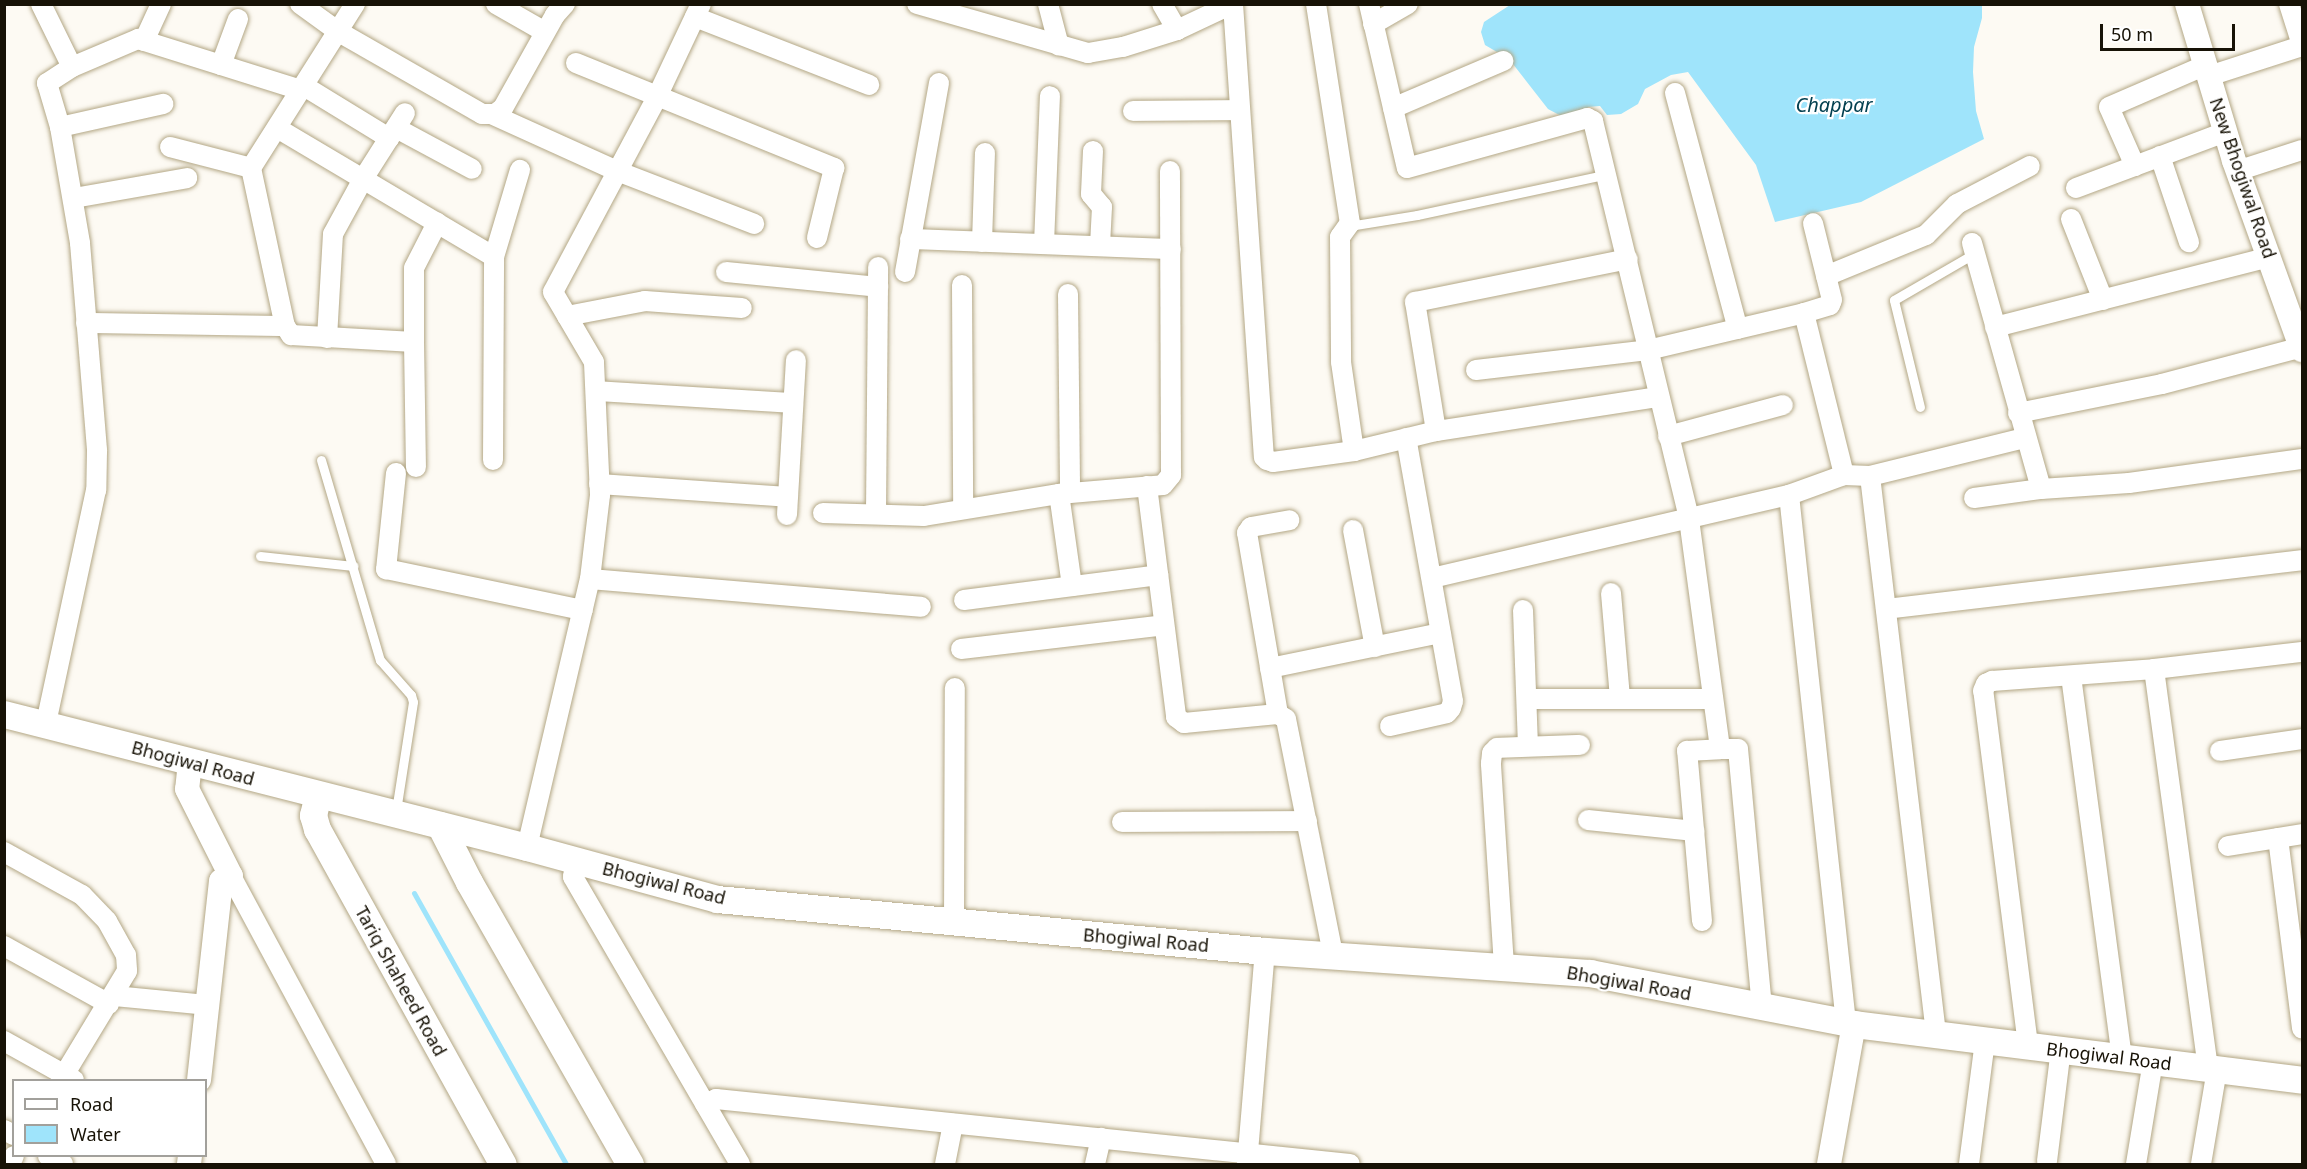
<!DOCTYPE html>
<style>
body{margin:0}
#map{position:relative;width:2307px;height:1169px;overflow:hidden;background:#fdfaf3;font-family:"Noto Sans",sans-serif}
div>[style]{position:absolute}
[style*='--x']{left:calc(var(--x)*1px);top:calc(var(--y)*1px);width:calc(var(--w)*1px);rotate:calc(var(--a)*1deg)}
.water>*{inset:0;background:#9fe4fb}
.stream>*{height:5px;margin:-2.5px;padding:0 2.5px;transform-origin:2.5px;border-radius:2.5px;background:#9fe4fb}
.roads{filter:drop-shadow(0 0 2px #b3a785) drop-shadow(0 0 2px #b3a785)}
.service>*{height:9px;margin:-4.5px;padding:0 4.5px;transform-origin:4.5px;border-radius:4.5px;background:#fff}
.minor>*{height:20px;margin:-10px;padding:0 10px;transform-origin:10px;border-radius:10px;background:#fff}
.tertiary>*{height:24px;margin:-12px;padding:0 12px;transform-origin:12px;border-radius:12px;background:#fff}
.secondary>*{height:27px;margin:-13.5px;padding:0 13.5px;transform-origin:13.5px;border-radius:13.5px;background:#fff}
span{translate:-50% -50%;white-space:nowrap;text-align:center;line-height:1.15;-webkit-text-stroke:4.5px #fff;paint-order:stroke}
.street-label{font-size:18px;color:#171206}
.water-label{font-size:20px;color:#044151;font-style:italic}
.frame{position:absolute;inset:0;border:6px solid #171206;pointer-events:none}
.legend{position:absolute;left:12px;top:1079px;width:195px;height:78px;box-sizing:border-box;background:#fff;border:2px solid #a2a09b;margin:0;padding:8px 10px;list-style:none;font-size:18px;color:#171206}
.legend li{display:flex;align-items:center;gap:12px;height:30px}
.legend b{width:30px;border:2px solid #a2a09b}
.scale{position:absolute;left:2100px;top:24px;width:135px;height:27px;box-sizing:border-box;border:3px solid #171206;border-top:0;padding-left:8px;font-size:18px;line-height:21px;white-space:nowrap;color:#171206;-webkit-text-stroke:4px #fff;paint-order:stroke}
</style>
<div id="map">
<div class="water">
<div style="clip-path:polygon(1510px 5px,1982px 5px,1982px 18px,1974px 47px,1973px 72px,1976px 111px,1984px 139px,1861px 202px,1775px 222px,1756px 165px,1688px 72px,1671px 75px,1645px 89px,1638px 104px,1621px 114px,1607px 115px,1600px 106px,1588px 107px,1585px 112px,1565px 118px,1548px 109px,1509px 59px,1485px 45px,1481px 32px,1484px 22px)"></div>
</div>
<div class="stream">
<div style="--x:414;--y:893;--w:311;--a:60.7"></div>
</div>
<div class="roads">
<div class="service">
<div style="--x:1349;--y:226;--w:69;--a:-9.2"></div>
<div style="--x:1417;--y:215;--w:195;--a:-12.1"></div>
<div style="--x:1920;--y:407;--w:110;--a:-103.7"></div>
<div style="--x:1894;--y:300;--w:94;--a:-30.1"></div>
<div style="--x:321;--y:460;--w:209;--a:73.6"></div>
<div style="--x:380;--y:660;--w:47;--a:48.5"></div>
<div style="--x:411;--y:695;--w:7;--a:74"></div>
<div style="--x:413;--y:702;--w:109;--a:98.9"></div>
<div style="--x:260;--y:556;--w:94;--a:6.1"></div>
</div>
<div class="minor">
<div style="--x:41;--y:4;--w:70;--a:63.8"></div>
<div style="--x:72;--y:67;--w:30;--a:147"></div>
<div style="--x:47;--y:83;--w:46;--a:73.5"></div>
<div style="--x:60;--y:127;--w:118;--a:80.2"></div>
<div style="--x:80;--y:243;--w:209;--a:85.3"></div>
<div style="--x:97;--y:451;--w:39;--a:91"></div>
<div style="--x:96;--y:490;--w:239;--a:102.1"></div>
<div style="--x:300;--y:4;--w:48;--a:35.7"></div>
<div style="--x:339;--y:32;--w:165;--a:29.8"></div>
<div style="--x:482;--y:114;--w:13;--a:0"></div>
<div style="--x:495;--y:114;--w:10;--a:-37"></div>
<div style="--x:503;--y:108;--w:107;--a:-60.8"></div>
<div style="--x:555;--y:15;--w:15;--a:-48"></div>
<div style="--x:355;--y:4;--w:194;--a:122.4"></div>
<div style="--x:251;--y:168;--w:162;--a:77.9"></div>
<div style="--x:285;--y:326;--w:11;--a:56"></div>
<div style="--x:291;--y:335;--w:123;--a:3.3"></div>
<div style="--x:414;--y:342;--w:74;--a:-90"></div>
<div style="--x:414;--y:268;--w:51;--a:-62.9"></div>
<div style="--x:496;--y:4;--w:56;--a:29.7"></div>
<div style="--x:917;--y:4;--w:178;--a:16"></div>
<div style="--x:1088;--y:53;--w:36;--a:-10"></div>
<div style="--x:1123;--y:47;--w:57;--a:-17.5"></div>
<div style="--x:1177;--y:30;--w:61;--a:-25.3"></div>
<div style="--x:1048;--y:4;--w:43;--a:75.3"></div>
<div style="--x:1162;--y:4;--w:30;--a:60"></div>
<div style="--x:1233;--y:4;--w:454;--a:86.1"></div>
<div style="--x:1264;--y:457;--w:4;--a:45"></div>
<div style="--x:1267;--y:460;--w:6;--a:18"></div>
<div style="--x:1273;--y:462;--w:82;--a:-7.7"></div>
<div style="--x:1354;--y:451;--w:84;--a:-13.7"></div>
<div style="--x:1436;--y:431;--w:225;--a:-8.7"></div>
<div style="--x:1316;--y:4;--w:222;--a:81.2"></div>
<div style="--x:1350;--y:223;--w:17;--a:126"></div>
<div style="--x:1340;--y:237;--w:125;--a:89.5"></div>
<div style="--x:1341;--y:362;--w:90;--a:81.7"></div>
<div style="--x:1369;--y:4;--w:168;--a:77"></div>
<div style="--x:1407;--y:168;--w:187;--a:-15.5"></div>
<div style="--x:1587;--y:118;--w:7;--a:27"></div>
<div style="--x:1593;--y:121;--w:409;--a:76.4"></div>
<div style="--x:1689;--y:519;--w:232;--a:82.3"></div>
<div style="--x:1720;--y:749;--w:18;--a:0"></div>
<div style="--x:1738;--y:749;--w:259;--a:84.7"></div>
<div style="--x:2289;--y:4;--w:43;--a:72.4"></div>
<div style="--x:695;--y:17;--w:187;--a:21.3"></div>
<div style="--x:1373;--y:24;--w:40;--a:-29.7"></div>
<div style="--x:144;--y:41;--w:41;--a:-65.3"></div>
<div style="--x:576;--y:63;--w:279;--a:22.1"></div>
<div style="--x:834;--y:168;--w:72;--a:103.7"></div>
<div style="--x:221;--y:65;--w:49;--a:-69.7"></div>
<div style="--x:72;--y:67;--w:72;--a:-23"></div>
<div style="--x:138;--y:39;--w:171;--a:17.4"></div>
<div style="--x:2209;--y:76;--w:98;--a:-17.9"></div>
<div style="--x:304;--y:86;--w:100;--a:31.5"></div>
<div style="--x:1675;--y:93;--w:244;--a:75.1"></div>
<div style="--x:1393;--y:108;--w:120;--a:-23.1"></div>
<div style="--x:1133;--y:111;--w:107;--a:-0.5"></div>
<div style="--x:491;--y:114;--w:138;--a:24.3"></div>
<div style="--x:617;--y:171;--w:147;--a:21.1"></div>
<div style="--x:60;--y:127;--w:106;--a:-12.6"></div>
<div style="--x:277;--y:128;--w:252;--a:30.7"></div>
<div style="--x:396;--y:128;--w:86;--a:28.3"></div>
<div style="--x:170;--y:147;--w:84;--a:14.5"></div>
<div style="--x:1093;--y:151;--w:43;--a:92.7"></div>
<div style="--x:1091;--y:194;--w:17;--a:50"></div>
<div style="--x:1102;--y:207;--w:39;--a:93"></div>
<div style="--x:2160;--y:156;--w:91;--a:71.4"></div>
<div style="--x:2135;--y:166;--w:64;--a:-113.8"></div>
<div style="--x:2109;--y:107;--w:106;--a:-23.4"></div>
<div style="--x:2237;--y:171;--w:68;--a:-17.9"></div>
<div style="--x:2076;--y:188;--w:159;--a:-20.6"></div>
<div style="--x:74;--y:198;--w:115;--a:-10"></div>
<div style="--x:2071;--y:219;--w:87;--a:68.4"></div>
<div style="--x:910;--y:239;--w:261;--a:2.2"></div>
<div style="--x:982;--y:242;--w:89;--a:-88.1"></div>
<div style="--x:1972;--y:243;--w:255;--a:74.3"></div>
<div style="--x:1044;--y:244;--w:148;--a:-87.7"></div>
<div style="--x:726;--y:272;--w:153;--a:5.6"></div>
<div style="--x:905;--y:272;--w:192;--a:-79.8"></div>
<div style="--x:1826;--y:276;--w:108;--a:-22.3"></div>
<div style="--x:1926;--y:235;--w:44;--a:-45"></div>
<div style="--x:1957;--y:204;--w:82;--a:-27.5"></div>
<div style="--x:962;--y:285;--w:224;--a:89.7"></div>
<div style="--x:1068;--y:294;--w:198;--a:89.4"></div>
<div style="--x:1804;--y:313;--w:27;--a:-17"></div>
<div style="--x:1830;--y:305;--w:5;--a:-68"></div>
<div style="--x:1832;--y:300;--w:79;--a:-103.9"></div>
<div style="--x:567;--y:316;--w:79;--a:-10.9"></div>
<div style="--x:645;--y:301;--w:97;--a:4.1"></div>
<div style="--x:86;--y:323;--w:199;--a:0.9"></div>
<div style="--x:1995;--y:327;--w:283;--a:-14.3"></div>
<div style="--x:327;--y:338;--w:104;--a:-86.7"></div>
<div style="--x:333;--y:234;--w:63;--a:-61.4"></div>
<div style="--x:363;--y:179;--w:78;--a:-57.5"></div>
<div style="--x:414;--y:342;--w:125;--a:89.1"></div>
<div style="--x:1476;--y:370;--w:173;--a:-6.6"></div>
<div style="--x:1648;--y:350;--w:160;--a:-13.3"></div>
<div style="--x:1804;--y:313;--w:167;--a:76.1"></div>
<div style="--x:596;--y:391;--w:197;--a:3.5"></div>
<div style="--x:2018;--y:413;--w:147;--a:-11.4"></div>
<div style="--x:2162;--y:384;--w:145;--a:-14.8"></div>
<div style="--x:1436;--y:431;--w:131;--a:-99.2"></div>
<div style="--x:1415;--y:302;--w:217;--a:-11.4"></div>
<div style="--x:1668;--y:436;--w:119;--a:-15.1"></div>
<div style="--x:493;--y:460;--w:203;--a:-89.7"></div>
<div style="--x:494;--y:257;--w:91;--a:-73.4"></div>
<div style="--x:396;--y:473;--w:97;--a:95.9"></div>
<div style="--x:386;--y:569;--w:201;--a:11.8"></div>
<div style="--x:1870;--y:476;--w:562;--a:83.25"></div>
<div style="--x:599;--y:484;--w:189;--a:3.9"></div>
<div style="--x:1147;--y:486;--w:233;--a:82.8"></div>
<div style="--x:1176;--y:717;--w:10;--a:37"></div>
<div style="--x:1184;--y:723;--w:94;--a:-5.5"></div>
<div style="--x:1278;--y:714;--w:9;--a:32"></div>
<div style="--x:1286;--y:719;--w:241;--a:78.7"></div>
<div style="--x:1789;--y:495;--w:531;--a:83.84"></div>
<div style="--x:1974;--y:498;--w:68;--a:-7.7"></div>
<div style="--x:2041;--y:489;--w:88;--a:-3.9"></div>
<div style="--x:2129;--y:483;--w:175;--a:-7.9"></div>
<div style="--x:823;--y:513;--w:101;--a:1.7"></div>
<div style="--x:924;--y:516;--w:137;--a:-9.3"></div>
<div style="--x:876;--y:514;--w:247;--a:-89.5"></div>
<div style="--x:787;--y:515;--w:155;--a:-86.7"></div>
<div style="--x:1353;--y:530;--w:119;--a:79.4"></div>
<div style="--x:1432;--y:578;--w:367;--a:-13.1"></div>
<div style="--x:1789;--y:495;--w:59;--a:-20"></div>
<div style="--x:1844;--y:475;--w:26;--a:2"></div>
<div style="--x:1870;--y:476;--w:160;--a:-13.8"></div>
<div style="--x:590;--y:579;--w:332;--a:4.8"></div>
<div style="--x:1072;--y:586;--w:93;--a:-98"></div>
<div style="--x:1059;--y:494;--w:104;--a:-4.9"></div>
<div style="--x:1163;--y:485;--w:13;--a:-51"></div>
<div style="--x:1171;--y:475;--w:304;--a:-90.2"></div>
<div style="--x:1611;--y:593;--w:106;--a:85.1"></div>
<div style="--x:964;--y:600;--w:196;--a:-7.3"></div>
<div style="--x:1886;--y:609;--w:419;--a:-6.7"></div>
<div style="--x:1523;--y:610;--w:136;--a:87.9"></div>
<div style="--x:961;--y:649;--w:204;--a:-6.7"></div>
<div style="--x:1270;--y:668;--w:174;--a:-11.6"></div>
<div style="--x:2154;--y:669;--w:403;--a:82.3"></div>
<div style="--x:2071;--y:676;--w:384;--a:82.4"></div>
<div style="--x:1527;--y:699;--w:186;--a:0"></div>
<div style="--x:1278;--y:714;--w:184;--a:-99.7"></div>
<div style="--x:1247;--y:533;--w:7;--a:-56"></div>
<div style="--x:1251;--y:527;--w:39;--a:-10"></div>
<div style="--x:1390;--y:726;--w:58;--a:-12.8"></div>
<div style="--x:1447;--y:713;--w:6;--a:-51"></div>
<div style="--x:1451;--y:708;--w:7;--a:-74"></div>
<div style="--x:1453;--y:701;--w:267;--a:-100.1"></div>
<div style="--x:2220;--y:751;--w:83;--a:-8.3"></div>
<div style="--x:1588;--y:820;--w:107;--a:5.9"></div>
<div style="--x:1122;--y:822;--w:185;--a:-0.3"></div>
<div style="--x:2278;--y:838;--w:192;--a:82.8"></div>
<div style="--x:2228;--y:846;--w:75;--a:-9.2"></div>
<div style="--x:527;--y:847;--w:275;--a:-76.8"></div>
<div style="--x:590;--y:579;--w:85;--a:-83.2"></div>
<div style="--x:600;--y:495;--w:133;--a:-92.6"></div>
<div style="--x:594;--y:362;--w:81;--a:-120.4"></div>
<div style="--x:553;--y:292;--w:221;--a:-61.9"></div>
<div style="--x:657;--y:97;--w:103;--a:-64.7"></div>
<div style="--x:4;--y:852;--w:89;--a:28.9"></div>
<div style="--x:82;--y:895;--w:36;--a:46"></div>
<div style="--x:107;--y:921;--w:39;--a:61"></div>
<div style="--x:126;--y:955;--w:16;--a:86"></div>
<div style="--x:127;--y:971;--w:127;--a:121.2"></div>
<div style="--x:576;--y:861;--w:16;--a:101"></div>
<div style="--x:573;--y:877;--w:332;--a:59.8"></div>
<div style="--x:231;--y:876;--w:327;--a:61.7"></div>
<div style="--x:1702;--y:921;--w:171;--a:-95"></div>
<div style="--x:1687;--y:751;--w:33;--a:-3"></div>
<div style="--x:954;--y:923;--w:235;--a:-89.8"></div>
<div style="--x:4;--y:946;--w:120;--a:28.9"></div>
<div style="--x:1504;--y:966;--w:203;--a:-93.7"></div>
<div style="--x:1491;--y:763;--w:10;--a:-84"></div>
<div style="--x:1492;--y:753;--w:7;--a:-45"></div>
<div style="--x:1497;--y:748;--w:83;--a:-2.1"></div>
<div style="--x:114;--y:996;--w:93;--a:5.5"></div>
<div style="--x:4;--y:1041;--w:80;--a:29.1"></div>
<div style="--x:2028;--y:1045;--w:357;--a:-97.2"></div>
<div style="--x:1983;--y:691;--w:8;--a:-67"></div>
<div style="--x:1986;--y:684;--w:7;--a:-27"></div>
<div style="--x:1992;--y:681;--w:162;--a:-4.2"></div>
<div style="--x:2154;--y:669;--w:149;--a:-6.6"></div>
<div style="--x:705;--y:1104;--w:12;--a:-24"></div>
<div style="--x:716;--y:1099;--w:637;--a:5.85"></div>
<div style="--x:4;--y:1130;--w:11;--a:27"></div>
<div style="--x:48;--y:1156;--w:17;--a:28"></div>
<div style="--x:2047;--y:1161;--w:113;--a:-82.9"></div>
<div style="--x:9;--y:1164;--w:9;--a:-58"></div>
<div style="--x:945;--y:1164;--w:41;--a:-78.7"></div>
<div style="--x:1095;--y:1164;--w:27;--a:-77"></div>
<div style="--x:1247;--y:1164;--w:214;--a:-85.2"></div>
<div style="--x:1969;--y:1164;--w:125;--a:-82.6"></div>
<div style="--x:2136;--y:1164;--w:104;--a:-80.6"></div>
<div style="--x:2201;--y:1164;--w:96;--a:-80.4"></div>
</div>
<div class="tertiary">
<div style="--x:2187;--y:4;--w:164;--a:73.3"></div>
<div style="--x:2234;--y:161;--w:201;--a:70.2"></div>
<div style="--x:190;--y:762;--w:27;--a:96"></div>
<div style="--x:187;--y:789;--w:97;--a:63.2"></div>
<div style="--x:231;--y:876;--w:11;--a:153"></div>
<div style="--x:221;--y:881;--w:200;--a:96.3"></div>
<div style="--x:189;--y:1164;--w:8;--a:-83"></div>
<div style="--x:1829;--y:1164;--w:142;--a:-79.9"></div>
</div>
<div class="secondary">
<div style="--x:4;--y:714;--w:540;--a:14.27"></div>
<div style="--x:527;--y:847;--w:197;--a:15.3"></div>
<div style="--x:717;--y:899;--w:550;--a:5.42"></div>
<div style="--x:1265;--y:951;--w:326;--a:3.9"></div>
<div style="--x:1590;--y:973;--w:269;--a:10.9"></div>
<div style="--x:1854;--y:1024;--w:451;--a:7.1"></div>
<div style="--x:318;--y:795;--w:21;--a:104"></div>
<div style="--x:313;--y:815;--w:15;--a:74"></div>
<div style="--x:317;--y:829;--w:383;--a:61"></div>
<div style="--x:440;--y:825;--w:64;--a:63"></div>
<div style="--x:469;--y:882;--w:325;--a:60.3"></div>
</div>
</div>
<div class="street-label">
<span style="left:2243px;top:178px;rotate:71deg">New Bhogiwal Road</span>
<span style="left:193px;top:763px;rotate:15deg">Bhogiwal Road</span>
<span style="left:664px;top:883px;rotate:14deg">Bhogiwal Road</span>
<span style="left:1146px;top:940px;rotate:5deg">Bhogiwal Road</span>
<span style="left:401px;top:981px;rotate:61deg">Tariq Shaheed Road</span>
<span style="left:1629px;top:983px;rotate:10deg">Bhogiwal Road</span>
<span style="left:2109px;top:1056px;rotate:7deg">Bhogiwal Road</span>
</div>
<div class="water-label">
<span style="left:1834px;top:104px">Chappar</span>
</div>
<div class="frame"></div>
<ul class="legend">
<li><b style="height:8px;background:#fff"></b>Road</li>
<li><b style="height:16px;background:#9fe4fb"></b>Water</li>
</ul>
<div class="scale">50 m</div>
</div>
